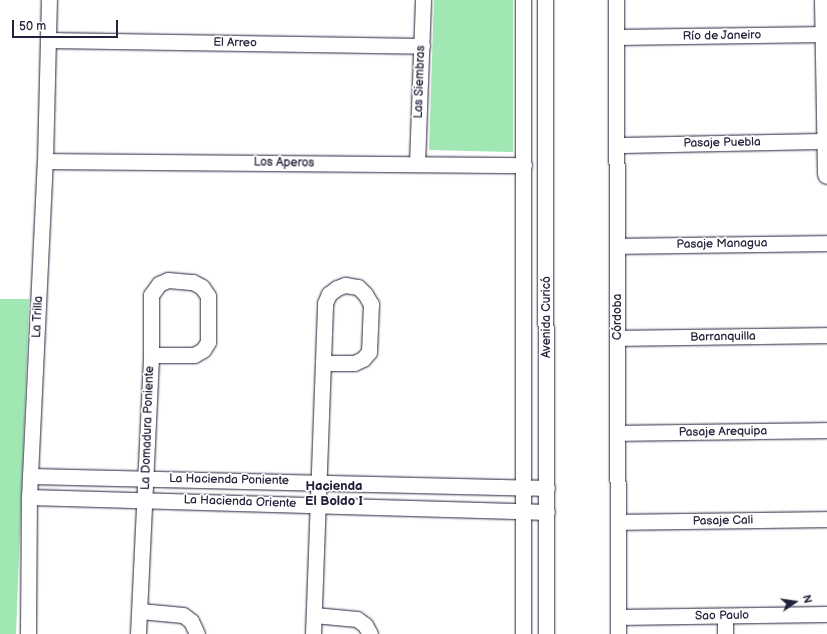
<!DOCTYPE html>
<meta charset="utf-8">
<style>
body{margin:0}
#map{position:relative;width:827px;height:634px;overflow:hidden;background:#fff;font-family:"Balsamiq Sans",sans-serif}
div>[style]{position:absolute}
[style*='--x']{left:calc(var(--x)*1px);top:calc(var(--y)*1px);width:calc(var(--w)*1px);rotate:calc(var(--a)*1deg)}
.green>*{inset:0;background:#a0e7b4}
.roads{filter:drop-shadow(0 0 1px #22223b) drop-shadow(0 0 1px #22223b)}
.minor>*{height:15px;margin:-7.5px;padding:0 7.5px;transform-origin:7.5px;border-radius:7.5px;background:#fff}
.tertiary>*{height:19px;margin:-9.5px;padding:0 9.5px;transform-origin:9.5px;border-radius:9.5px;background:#fff}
span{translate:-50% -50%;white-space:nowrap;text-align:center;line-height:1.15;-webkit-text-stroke:3.5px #fff;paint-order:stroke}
.street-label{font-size:12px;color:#22223b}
.neighbourhood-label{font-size:13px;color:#22223b;font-weight:700}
.north{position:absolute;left:775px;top:582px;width:40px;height:40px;-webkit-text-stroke:3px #fff;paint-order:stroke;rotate:77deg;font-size:11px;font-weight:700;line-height:16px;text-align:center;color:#22223b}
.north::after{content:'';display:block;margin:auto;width:14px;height:18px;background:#22223b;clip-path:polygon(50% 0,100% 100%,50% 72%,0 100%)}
.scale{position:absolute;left:12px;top:20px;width:106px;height:18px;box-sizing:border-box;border:2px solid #22223b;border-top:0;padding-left:5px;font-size:12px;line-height:14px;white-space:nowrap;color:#22223b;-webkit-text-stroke:3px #fff;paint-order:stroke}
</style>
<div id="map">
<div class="green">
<div style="clip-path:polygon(434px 0,513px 0,513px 152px,429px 150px)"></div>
<div style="clip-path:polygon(0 299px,29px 299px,16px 634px,0 634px)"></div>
</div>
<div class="roads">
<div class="minor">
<div style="--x:545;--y:0;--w:634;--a:89.91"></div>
<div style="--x:616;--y:0;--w:634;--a:89.82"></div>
<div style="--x:616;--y:37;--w:211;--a:-0.8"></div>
<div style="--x:48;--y:40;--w:374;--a:0.9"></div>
<div style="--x:617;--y:145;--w:209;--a:-1.1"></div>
<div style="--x:45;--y:161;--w:479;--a:0.5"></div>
<div style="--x:417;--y:164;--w:164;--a:-87.9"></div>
<div style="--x:618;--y:246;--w:209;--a:-0.8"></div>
<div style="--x:168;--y:280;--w:25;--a:5"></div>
<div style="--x:193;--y:282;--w:10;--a:29"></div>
<div style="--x:202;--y:287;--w:11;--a:56"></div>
<div style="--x:208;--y:296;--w:46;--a:90"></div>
<div style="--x:208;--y:342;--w:9;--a:122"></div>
<div style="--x:203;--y:350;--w:10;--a:151"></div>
<div style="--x:194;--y:355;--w:43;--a:180"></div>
<div style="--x:151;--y:355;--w:60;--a:-90"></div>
<div style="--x:151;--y:295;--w:14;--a:-54"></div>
<div style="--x:159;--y:284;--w:10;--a:-24"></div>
<div style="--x:619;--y:338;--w:208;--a:-0.8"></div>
<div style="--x:618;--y:433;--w:209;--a:-0.8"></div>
<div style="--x:30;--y:476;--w:517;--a:1.33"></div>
<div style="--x:29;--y:497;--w:518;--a:1.66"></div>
<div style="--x:618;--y:522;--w:209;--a:-0.8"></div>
<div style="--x:140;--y:611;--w:43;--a:5.3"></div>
<div style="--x:183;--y:615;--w:10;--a:37"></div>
<div style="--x:191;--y:621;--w:14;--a:65"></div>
<div style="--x:314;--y:615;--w:43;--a:5.3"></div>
<div style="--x:357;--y:619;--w:10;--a:37"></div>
<div style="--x:365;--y:625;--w:10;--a:61"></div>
<div style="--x:725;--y:616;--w:18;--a:90"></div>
<div style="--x:618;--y:617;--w:209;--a:-0.8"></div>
<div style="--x:28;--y:634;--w:137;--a:-89.6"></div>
<div style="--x:29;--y:497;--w:336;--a:-87.3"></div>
<div style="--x:45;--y:161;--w:161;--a:-88.6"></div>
<div style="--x:138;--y:634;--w:279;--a:-87.3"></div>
<div style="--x:313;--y:634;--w:331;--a:-87.9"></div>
<div style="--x:325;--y:303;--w:10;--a:-66"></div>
<div style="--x:329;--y:294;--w:10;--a:-37"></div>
<div style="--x:337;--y:288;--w:9;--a:-21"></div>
<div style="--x:345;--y:285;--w:13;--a:9"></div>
<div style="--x:358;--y:287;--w:10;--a:45"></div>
<div style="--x:365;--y:294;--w:12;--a:59"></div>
<div style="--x:371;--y:304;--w:48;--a:92.4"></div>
<div style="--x:369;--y:352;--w:9;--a:131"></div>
<div style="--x:363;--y:359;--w:10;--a:156"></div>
<div style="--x:354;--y:363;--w:30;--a:180"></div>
<div style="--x:523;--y:634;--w:634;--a:-90"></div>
</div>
<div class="tertiary">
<div style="--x:824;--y:0;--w:174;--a:89"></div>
</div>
</div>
<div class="street-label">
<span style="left:722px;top:36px;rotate:-1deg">Río de Janeiro</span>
<span style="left:235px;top:43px;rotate:1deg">El Arreo</span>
<span style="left:420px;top:82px;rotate:-88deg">Las Siembras</span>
<span style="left:722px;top:143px;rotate:-1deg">Pasaje Puebla</span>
<span style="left:284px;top:163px;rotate:1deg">Los Aperos</span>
<span style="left:722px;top:244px;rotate:-1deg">Pasaje Managua</span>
<span style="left:38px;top:317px;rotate:-87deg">La Trilla</span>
<span style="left:547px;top:317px;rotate:-90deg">Avenida Curicó</span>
<span style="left:618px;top:317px;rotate:-90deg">Córdoba</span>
<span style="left:723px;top:337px;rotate:-1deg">Barranquilla</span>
<span style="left:148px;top:428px;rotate:-88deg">La Domadura Poniente</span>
<span style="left:723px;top:432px;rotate:-1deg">Pasaje Arequipa</span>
<span style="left:229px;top:480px;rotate:1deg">La Hacienda Poniente</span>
<span style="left:240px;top:502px;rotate:2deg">La Hacienda Oriente</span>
<span style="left:723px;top:521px;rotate:-1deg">Pasaje Cali</span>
<span style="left:722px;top:616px;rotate:-1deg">Sao Paulo</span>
</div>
<div class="neighbourhood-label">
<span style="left:334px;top:494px">Hacienda<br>El Boldo I</span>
</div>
<div class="north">N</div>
<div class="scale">50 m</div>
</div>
